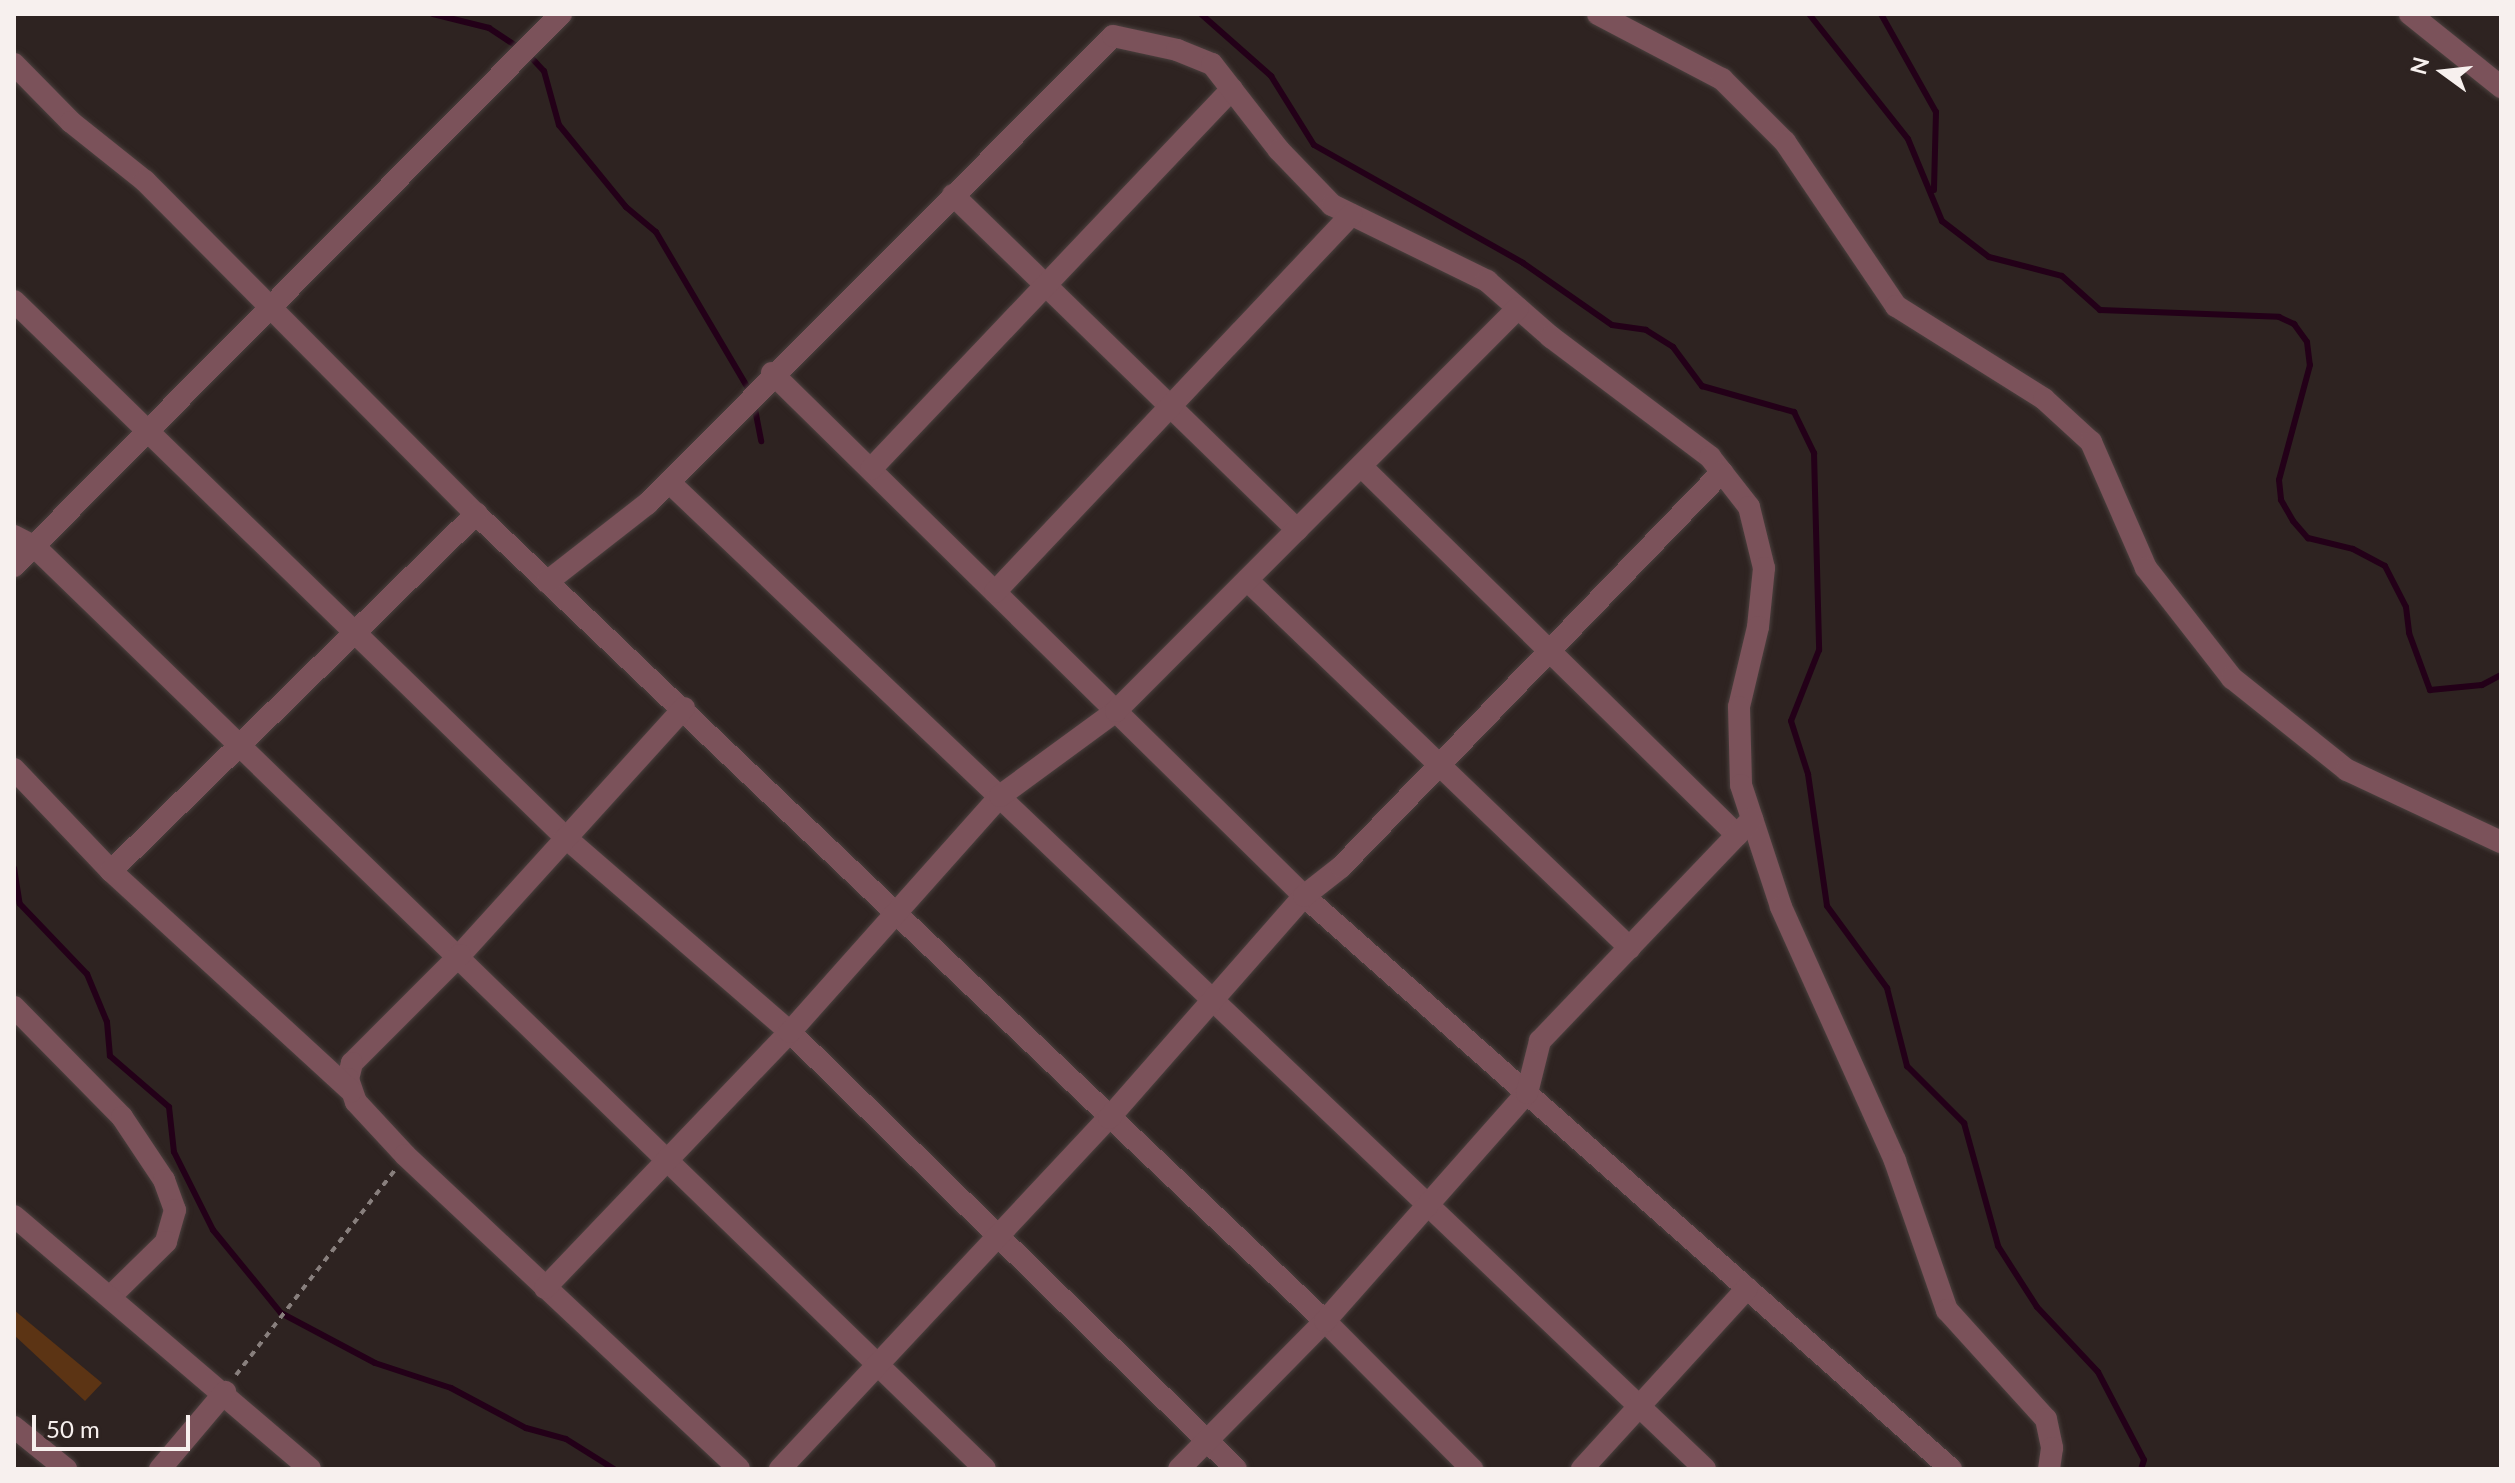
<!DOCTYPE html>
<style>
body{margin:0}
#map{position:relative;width:2515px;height:1483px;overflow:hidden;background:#2e2321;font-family:Lato,sans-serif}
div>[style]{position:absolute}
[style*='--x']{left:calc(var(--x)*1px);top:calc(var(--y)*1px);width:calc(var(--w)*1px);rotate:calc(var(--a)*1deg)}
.stream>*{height:6px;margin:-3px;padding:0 3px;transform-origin:3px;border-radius:3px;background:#230018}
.building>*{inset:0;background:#5c3414}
.path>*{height:4px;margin-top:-2px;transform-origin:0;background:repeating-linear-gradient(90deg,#887f7d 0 6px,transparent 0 12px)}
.roads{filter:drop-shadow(0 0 2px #4a403e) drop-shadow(0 0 2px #4a403e)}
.street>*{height:22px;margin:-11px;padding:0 11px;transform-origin:11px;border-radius:11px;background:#7b525a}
span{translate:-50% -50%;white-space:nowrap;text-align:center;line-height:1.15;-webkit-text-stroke:8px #2e2321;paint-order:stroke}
.frame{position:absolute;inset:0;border:16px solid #f7f0ee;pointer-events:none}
.north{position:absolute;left:2403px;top:32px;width:80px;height:80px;-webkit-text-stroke:6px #2e2321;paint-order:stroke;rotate:285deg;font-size:22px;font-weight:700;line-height:32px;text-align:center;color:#f7f0ee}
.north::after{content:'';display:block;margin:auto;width:28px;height:36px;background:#f7f0ee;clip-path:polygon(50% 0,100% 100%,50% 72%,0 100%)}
.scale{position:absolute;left:32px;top:1415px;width:158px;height:36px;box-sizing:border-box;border:4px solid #f7f0ee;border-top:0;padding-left:10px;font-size:24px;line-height:28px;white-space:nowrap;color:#f7f0ee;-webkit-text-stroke:6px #2e2321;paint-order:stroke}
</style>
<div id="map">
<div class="stream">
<div style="--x:433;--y:14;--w:58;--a:14"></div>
<div style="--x:489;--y:28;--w:45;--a:33.3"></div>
<div style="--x:527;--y:53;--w:25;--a:47"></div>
<div style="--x:544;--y:71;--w:56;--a:74.5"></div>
<div style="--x:559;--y:125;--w:106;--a:50.7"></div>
<div style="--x:626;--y:207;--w:39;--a:40"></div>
<div style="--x:656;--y:232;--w:187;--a:59.5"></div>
<div style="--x:1201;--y:14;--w:94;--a:41.5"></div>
<div style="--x:1271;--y:76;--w:81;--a:58.1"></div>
<div style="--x:1314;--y:145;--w:240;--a:29.4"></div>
<div style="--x:1523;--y:263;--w:108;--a:34.9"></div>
<div style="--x:1612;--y:325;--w:34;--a:8"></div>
<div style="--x:1646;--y:330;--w:32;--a:32"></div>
<div style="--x:1673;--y:347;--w:49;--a:53.4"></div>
<div style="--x:1702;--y:386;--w:96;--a:15.8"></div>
<div style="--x:1794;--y:412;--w:46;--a:64"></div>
<div style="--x:1814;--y:453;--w:197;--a:88.5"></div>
<div style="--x:1819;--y:650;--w:76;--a:111.5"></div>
<div style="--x:1791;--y:721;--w:56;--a:72.2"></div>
<div style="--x:1808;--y:774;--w:133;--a:81.8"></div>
<div style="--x:1827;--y:906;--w:102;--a:53.8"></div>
<div style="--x:1887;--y:988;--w:81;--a:75.6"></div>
<div style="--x:1907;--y:1066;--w:81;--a:45"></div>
<div style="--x:1964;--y:1123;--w:128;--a:74.5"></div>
<div style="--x:1998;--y:1246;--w:72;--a:57.4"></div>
<div style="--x:2037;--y:1307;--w:89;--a:46.8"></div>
<div style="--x:2098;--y:1372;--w:99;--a:62.4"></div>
<div style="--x:2144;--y:1460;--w:9;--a:108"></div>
<div style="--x:1809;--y:14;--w:159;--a:51.6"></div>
<div style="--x:1908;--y:139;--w:89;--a:67.5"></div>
<div style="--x:1942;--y:221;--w:59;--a:37.5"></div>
<div style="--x:1989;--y:257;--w:75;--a:14.6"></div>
<div style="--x:2062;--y:276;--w:51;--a:41.8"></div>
<div style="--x:2100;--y:310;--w:179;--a:2.2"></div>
<div style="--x:2279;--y:317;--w:17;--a:25"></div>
<div style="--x:2294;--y:324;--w:22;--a:54"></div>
<div style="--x:2307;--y:342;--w:23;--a:83"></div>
<div style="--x:2310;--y:365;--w:119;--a:105.1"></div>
<div style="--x:2279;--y:480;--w:20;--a:84"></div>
<div style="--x:2281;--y:500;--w:24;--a:60"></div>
<div style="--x:2293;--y:521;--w:23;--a:49"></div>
<div style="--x:2308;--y:538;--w:46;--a:13.7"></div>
<div style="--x:2353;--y:549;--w:36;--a:28"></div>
<div style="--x:2385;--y:566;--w:46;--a:62.9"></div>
<div style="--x:2406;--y:607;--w:26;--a:83"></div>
<div style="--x:2409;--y:633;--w:61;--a:69.8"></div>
<div style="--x:2430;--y:690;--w:52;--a:-5.5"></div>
<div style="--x:2482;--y:685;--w:21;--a:-28"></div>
<div style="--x:1881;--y:14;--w:112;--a:60.7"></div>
<div style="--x:1936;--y:112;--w:78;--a:91.5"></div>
<div style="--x:754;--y:404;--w:38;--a:79"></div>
<div style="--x:14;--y:868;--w:36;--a:81"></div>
<div style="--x:20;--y:904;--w:97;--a:46.3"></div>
<div style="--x:87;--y:974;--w:52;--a:67.4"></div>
<div style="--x:107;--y:1022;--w:34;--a:85"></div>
<div style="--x:110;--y:1056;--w:78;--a:40.8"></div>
<div style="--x:169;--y:1107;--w:45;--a:83.7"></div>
<div style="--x:174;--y:1152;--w:87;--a:63.4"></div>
<div style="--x:213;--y:1230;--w:107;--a:50.7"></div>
<div style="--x:281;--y:1313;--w:106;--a:28"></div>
<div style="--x:375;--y:1363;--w:80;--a:18.2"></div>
<div style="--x:451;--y:1388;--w:85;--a:28.1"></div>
<div style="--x:526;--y:1428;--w:41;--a:15.4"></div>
<div style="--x:566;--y:1439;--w:57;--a:32"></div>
</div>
<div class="building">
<div style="clip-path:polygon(14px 1310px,102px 1383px,85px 1401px,14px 1335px)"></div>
</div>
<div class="path">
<div style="--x:236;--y:1375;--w:259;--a:-52.2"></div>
</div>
<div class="roads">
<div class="street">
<div style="--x:1598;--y:14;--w:140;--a:27.7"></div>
<div style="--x:1722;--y:79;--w:89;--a:45"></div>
<div style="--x:1785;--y:142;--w:198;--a:55.9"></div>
<div style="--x:1896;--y:306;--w:175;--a:32.1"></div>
<div style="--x:2044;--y:399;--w:64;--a:42.5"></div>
<div style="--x:2091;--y:442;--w:137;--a:66.4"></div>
<div style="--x:2146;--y:568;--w:140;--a:52"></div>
<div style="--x:2232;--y:678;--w:147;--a:38.7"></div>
<div style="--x:2347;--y:770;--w:170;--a:25.1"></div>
<div style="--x:2410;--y:14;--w:117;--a:38.7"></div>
<div style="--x:14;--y:64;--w:81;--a:45.5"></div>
<div style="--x:71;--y:122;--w:95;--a:38.6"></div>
<div style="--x:145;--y:181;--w:470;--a:45.2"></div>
<div style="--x:476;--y:514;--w:1171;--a:43.55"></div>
<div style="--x:1325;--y:1321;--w:209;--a:45.2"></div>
<div style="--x:953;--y:195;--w:480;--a:44.2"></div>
<div style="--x:14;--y:301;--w:770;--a:44.21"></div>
<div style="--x:566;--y:838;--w:296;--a:40.9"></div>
<div style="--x:790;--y:1032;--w:624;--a:44.42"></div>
<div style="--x:772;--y:373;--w:746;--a:44.51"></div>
<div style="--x:1304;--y:896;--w:864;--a:41.53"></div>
<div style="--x:1361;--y:466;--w:527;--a:44.46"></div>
<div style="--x:871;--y:469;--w:524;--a:-46.47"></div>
<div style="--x:669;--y:482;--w:1431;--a:43.61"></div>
<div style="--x:14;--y:536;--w:22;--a:27"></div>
<div style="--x:34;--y:546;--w:1325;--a:44.14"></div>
<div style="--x:14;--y:566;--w:777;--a:-45.26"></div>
<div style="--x:1247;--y:580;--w:531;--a:43.86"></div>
<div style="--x:547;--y:582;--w:127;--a:-38"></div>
<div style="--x:647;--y:504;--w:660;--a:-45.12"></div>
<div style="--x:1113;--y:36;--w:66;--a:12.3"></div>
<div style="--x:1177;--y:50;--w:38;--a:22"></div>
<div style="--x:1212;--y:64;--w:109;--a:52.1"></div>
<div style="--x:1279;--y:150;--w:76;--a:46.1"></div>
<div style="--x:1332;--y:205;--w:173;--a:26.1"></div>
<div style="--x:1487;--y:281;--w:85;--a:41.2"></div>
<div style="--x:1551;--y:337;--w:199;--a:37"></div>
<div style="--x:1710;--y:457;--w:63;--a:52"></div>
<div style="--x:1749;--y:507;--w:63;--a:76.2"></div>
<div style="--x:1764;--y:568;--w:59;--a:95.8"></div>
<div style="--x:1758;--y:627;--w:82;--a:103.4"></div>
<div style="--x:1739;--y:707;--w:78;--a:88.5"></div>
<div style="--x:1741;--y:785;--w:128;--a:71.8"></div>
<div style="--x:1781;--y:907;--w:278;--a:65.8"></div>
<div style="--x:1895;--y:1161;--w:158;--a:70.8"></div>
<div style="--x:1947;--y:1310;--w:147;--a:47.8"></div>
<div style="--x:2046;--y:1419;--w:30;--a:78"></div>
<div style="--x:2052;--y:1448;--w:21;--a:98"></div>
<div style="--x:995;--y:592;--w:519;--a:-46.64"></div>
<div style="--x:684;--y:708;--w:333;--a:132.2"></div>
<div style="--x:460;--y:955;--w:153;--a:135"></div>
<div style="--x:352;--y:1063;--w:16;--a:104"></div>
<div style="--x:348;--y:1079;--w:24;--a:71"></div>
<div style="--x:356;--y:1102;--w:72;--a:47.2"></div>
<div style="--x:405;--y:1155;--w:458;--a:43.2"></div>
<div style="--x:14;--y:769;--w:141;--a:46.4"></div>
<div style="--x:111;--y:871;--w:326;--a:42.5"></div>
<div style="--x:111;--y:871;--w:511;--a:-44.37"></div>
<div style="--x:14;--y:1007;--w:154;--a:45.5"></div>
<div style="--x:122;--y:1117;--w:76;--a:56.3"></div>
<div style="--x:164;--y:1180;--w:32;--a:70"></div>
<div style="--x:175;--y:1210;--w:33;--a:106"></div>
<div style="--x:166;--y:1242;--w:77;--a:135.5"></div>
<div style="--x:14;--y:1216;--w:389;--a:40.5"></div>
<div style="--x:545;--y:1288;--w:354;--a:-46.3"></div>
<div style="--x:790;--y:1032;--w:316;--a:-48.3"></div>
<div style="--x:1000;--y:796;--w:144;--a:-36.2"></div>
<div style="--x:1116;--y:711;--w:569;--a:-45.07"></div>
<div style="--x:14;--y:1427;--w:67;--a:38.9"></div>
<div style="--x:160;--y:1469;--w:101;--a:-49.8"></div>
<div style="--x:780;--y:1469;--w:481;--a:-46.9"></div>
<div style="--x:1109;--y:1118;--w:295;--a:-48.7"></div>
<div style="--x:1304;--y:896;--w:47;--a:-38.1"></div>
<div style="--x:1341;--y:867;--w:549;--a:-46.03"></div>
<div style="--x:1179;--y:1469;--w:208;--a:-45.4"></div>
<div style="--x:1325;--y:1321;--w:305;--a:-48.5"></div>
<div style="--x:1527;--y:1093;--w:54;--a:-76"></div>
<div style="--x:1540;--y:1041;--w:307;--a:-46.3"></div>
<div style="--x:1582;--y:1469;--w:245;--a:-47.6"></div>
</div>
</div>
<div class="frame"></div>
<div class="north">N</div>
<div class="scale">50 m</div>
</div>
